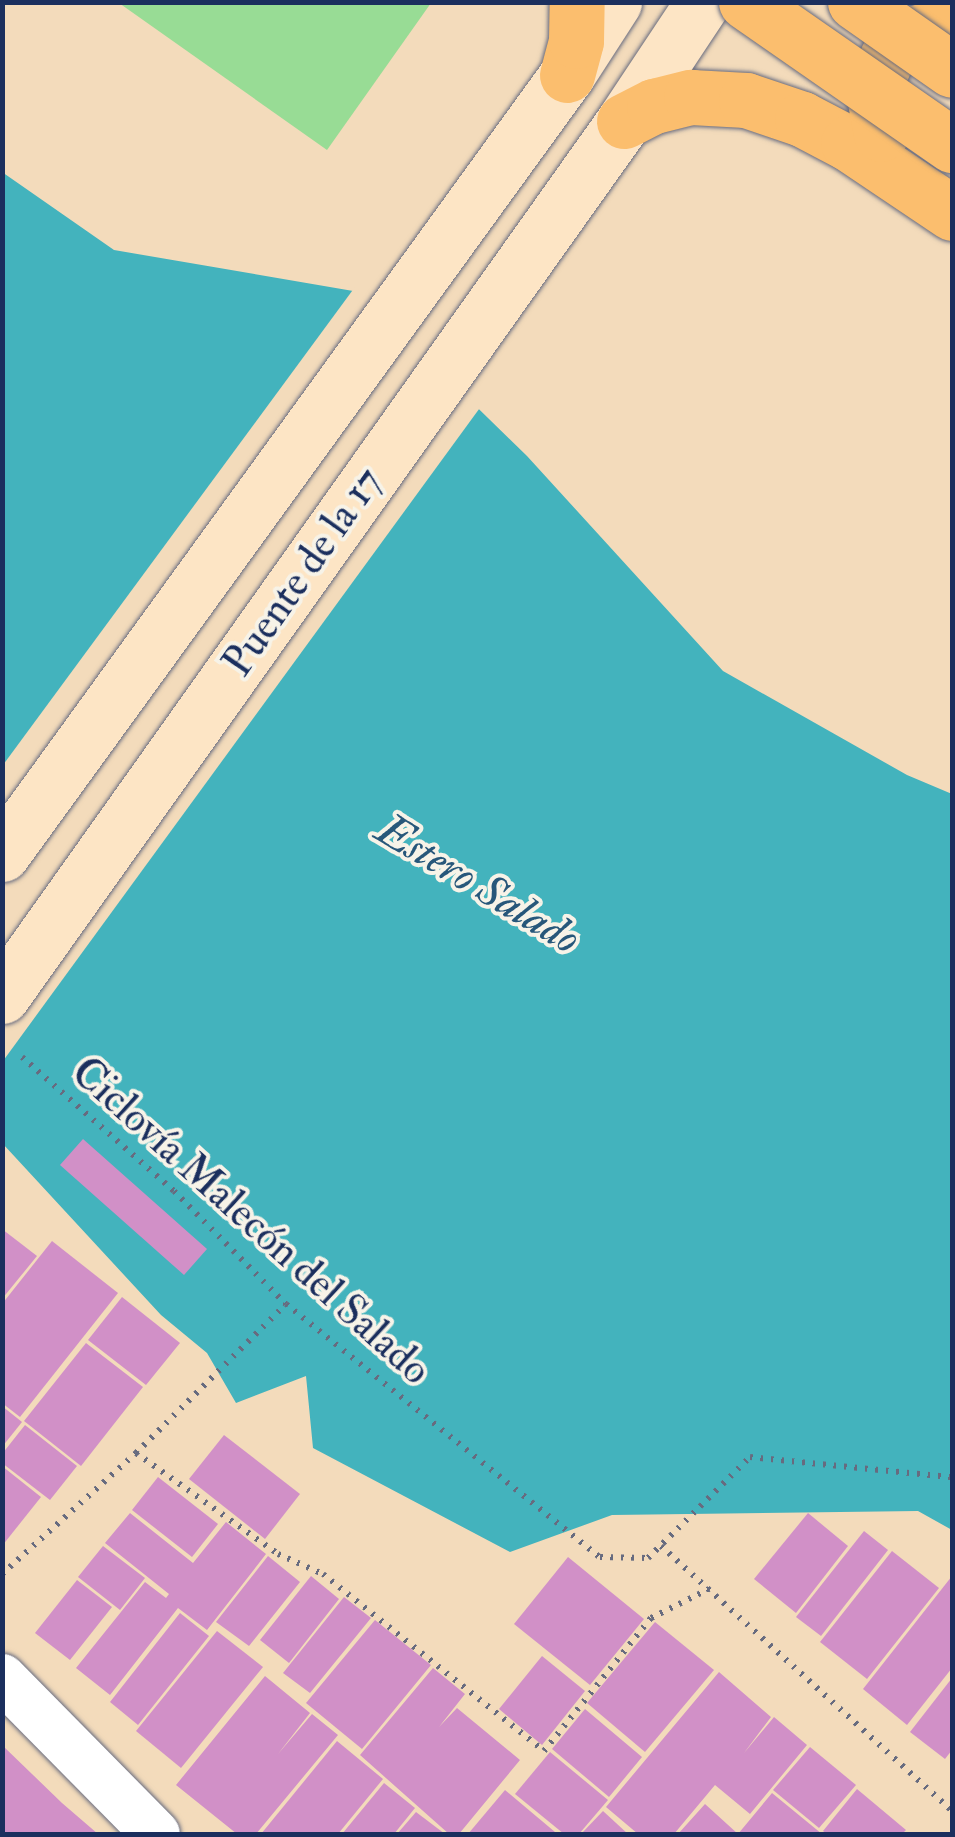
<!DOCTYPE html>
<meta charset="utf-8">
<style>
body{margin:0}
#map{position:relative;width:955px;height:1837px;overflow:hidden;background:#f3dbbb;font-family:"IM FELL Double Pica",serif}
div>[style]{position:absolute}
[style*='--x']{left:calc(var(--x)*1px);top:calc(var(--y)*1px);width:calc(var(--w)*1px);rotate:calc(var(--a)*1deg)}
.green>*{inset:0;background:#98dc95}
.water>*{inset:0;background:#43b3bd}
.pier>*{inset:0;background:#f3dbbb}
.building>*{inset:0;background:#d190c7}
.path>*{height:6px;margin-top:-3px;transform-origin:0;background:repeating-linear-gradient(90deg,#676b7f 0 2.5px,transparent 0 10.5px)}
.roads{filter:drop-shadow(0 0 2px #676b7f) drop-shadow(0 0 2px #676b7f)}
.street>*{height:48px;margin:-24px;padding:0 24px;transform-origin:24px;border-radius:24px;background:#fff}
.secondary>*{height:55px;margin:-27.5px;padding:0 27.5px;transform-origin:27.5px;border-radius:27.5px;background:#fde5c5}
.primary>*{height:55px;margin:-27.5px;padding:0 27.5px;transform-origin:27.5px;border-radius:27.5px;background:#fbbe6e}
.bridges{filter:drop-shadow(0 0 2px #676b7f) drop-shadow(0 0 2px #676b7f)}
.primary-bridge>*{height:55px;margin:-27.5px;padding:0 27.5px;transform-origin:27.5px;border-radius:27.5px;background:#fbbe6e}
span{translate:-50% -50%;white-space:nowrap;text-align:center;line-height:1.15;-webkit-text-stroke:8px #f7f3e8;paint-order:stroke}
.street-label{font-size:42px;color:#1b2f5e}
.water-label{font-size:45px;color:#27577a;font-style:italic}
.frame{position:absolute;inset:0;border:5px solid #1b2f5e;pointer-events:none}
</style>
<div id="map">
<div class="green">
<div style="clip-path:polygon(119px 3px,431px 3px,327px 150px)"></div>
</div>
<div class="water">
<div style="clip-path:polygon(2px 172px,114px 250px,359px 292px,527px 456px,723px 671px,907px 775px,952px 794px,952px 1530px,918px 1511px,612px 1515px,510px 1552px,313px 1448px,306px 1376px,236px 1403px,207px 1353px,161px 1315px,3px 1144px)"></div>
</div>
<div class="pier">
<div style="clip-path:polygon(355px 287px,482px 405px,3px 1061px,3px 765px)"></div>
</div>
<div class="building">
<div style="clip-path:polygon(83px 1139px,207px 1249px,184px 1275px,60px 1165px)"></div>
<div style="clip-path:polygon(2px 1229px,37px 1256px,2px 1299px)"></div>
<div style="clip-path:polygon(52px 1241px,118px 1293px,20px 1417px,2px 1403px,2px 1304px)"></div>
<div style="clip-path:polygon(122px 1297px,180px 1343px,146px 1385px,88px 1340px)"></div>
<div style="clip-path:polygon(86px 1343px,143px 1387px,81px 1466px,24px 1421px)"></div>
<div style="clip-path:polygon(2px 1406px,22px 1422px,2px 1447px)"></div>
<div style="clip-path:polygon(25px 1425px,77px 1466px,50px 1500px,2px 1463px,2px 1454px)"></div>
<div style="clip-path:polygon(224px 1435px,300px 1494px,265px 1539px,189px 1479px)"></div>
<div style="clip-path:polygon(2px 1466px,41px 1497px,2px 1546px)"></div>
<div style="clip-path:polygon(158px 1477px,218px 1524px,192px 1557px,132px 1510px)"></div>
<div style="clip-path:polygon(130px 1513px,193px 1563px,226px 1522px,266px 1554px,207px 1630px,178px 1608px,110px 1695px,76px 1668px,145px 1582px,166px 1598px,169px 1594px,105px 1543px)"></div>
<div style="clip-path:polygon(808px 1513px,848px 1546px,796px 1613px,754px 1579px)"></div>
<div style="clip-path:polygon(864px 1531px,888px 1550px,821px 1636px,796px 1617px)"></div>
<div style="clip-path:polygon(103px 1546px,145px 1578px,120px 1610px,78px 1577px)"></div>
<div style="clip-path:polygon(892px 1551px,939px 1588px,867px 1679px,820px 1642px)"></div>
<div style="clip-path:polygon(268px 1556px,300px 1582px,249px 1646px,216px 1622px)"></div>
<div style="clip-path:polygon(568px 1557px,644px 1619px,590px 1685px,514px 1624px)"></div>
<div style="clip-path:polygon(311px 1576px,339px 1599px,289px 1663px,260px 1640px)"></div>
<div style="clip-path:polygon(952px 1576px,952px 1668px,907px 1725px,863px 1689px)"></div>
<div style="clip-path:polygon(77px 1580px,112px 1607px,70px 1660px,35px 1633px)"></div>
<div style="clip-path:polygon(344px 1597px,371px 1618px,310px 1693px,283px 1673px)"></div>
<div style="clip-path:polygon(180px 1613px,209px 1636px,138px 1725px,110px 1702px)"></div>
<div style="clip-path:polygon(375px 1620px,431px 1665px,362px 1749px,306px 1703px)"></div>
<div style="clip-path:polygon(655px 1622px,714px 1670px,645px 1752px,587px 1703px)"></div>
<div style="clip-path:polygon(217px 1631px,263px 1667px,181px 1768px,136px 1731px)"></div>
<div style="clip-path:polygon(542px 1656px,585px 1691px,542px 1745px,499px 1709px)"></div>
<div style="clip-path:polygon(433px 1668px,465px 1694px,439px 1727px,457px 1708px,520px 1760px,459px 1834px,449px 1834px,360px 1755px)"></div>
<div style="clip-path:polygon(719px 1672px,771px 1717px,744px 1753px,774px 1717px,807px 1745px,750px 1814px,715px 1785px,674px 1834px,638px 1834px,606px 1807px)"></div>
<div style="clip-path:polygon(265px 1676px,310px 1713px,278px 1754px,312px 1714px,338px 1735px,256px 1834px,237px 1834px,176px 1785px)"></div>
<div style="clip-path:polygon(952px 1678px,952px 1750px,945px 1759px,910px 1732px)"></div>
<div style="clip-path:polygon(585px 1709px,642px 1757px,609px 1797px,552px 1749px)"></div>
<div style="clip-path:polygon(337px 1741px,383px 1779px,338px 1834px,261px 1834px)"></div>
<div style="clip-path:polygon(2px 1745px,62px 1803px,98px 1834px,2px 1834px)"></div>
<div style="clip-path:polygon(810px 1747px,856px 1785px,819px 1828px,773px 1790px)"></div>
<div style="clip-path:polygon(550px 1752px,608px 1800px,579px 1834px,564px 1834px,515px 1794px)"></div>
<div style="clip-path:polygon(384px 1783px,415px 1808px,394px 1834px,342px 1834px)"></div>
<div style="clip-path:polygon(857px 1789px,906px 1830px,902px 1834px,827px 1834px,823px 1831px)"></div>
<div style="clip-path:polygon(505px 1790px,555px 1832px,553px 1834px,468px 1834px)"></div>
<div style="clip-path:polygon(772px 1793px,822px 1834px,678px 1834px,705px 1804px,738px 1834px)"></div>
<div style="clip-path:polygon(603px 1811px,628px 1834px,581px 1834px)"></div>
<div style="clip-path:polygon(416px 1812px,445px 1834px,397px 1834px)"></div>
</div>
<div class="path">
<div style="--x:22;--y:1057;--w:203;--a:41.4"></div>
<div style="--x:174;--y:1191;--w:159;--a:45.3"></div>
<div style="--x:286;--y:1304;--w:403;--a:38.9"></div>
<div style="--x:600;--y:1557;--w:48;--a:1.2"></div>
<div style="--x:648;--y:1558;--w:144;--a:-44.7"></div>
<div style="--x:750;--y:1457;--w:203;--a:5.7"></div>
<div style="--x:136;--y:1453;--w:174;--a:35.4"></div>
<div style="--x:278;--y:1554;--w:49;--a:24"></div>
<div style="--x:323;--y:1574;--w:283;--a:38.7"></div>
<div style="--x:544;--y:1751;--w:171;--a:-51.2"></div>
<div style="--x:651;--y:1618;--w:65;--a:-26.6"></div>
<div style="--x:661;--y:1546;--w:394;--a:42.3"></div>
<div style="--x:2;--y:1574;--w:181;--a:-42.1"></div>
<div style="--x:136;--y:1453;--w:211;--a:-44.8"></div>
</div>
<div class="roads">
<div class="street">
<div style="--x:2;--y:1678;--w:219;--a:45.4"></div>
</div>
<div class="secondary">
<div style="--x:2;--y:854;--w:962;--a:-54.05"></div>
<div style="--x:567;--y:75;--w:87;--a:-57.2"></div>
<div style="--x:2;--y:996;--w:1074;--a:-54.59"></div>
<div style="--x:624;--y:121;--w:143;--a:-56.4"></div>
</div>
<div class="primary">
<div style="--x:567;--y:75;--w:35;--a:-75"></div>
<div style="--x:576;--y:41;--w:39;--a:-89"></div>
<div style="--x:624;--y:121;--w:34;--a:-27"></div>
<div style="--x:654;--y:106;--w:38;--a:-14"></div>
<div style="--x:691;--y:97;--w:55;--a:3.1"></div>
<div style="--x:746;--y:100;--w:59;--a:18.7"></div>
<div style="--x:802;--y:119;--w:52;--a:27.6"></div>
<div style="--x:848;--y:143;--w:125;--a:33.9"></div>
<div style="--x:881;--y:134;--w:45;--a:-100.3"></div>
<div style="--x:873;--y:90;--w:36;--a:-67"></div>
<div style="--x:887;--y:57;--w:36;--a:-42"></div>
<div style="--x:914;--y:33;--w:39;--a:-15"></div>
</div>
</div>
<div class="bridges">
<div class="primary-bridge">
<div style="--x:746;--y:2;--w:251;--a:34.8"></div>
<div style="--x:855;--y:2;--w:118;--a:35"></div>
</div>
</div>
<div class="street-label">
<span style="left:303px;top:572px;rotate:-55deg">Puente de la 17</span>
<span style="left:251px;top:1221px;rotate:42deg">Ciclovía Malecón del Salado</span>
</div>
<div class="water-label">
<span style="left:478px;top:885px;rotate:31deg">Estero Salado</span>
</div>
<div class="frame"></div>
</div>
